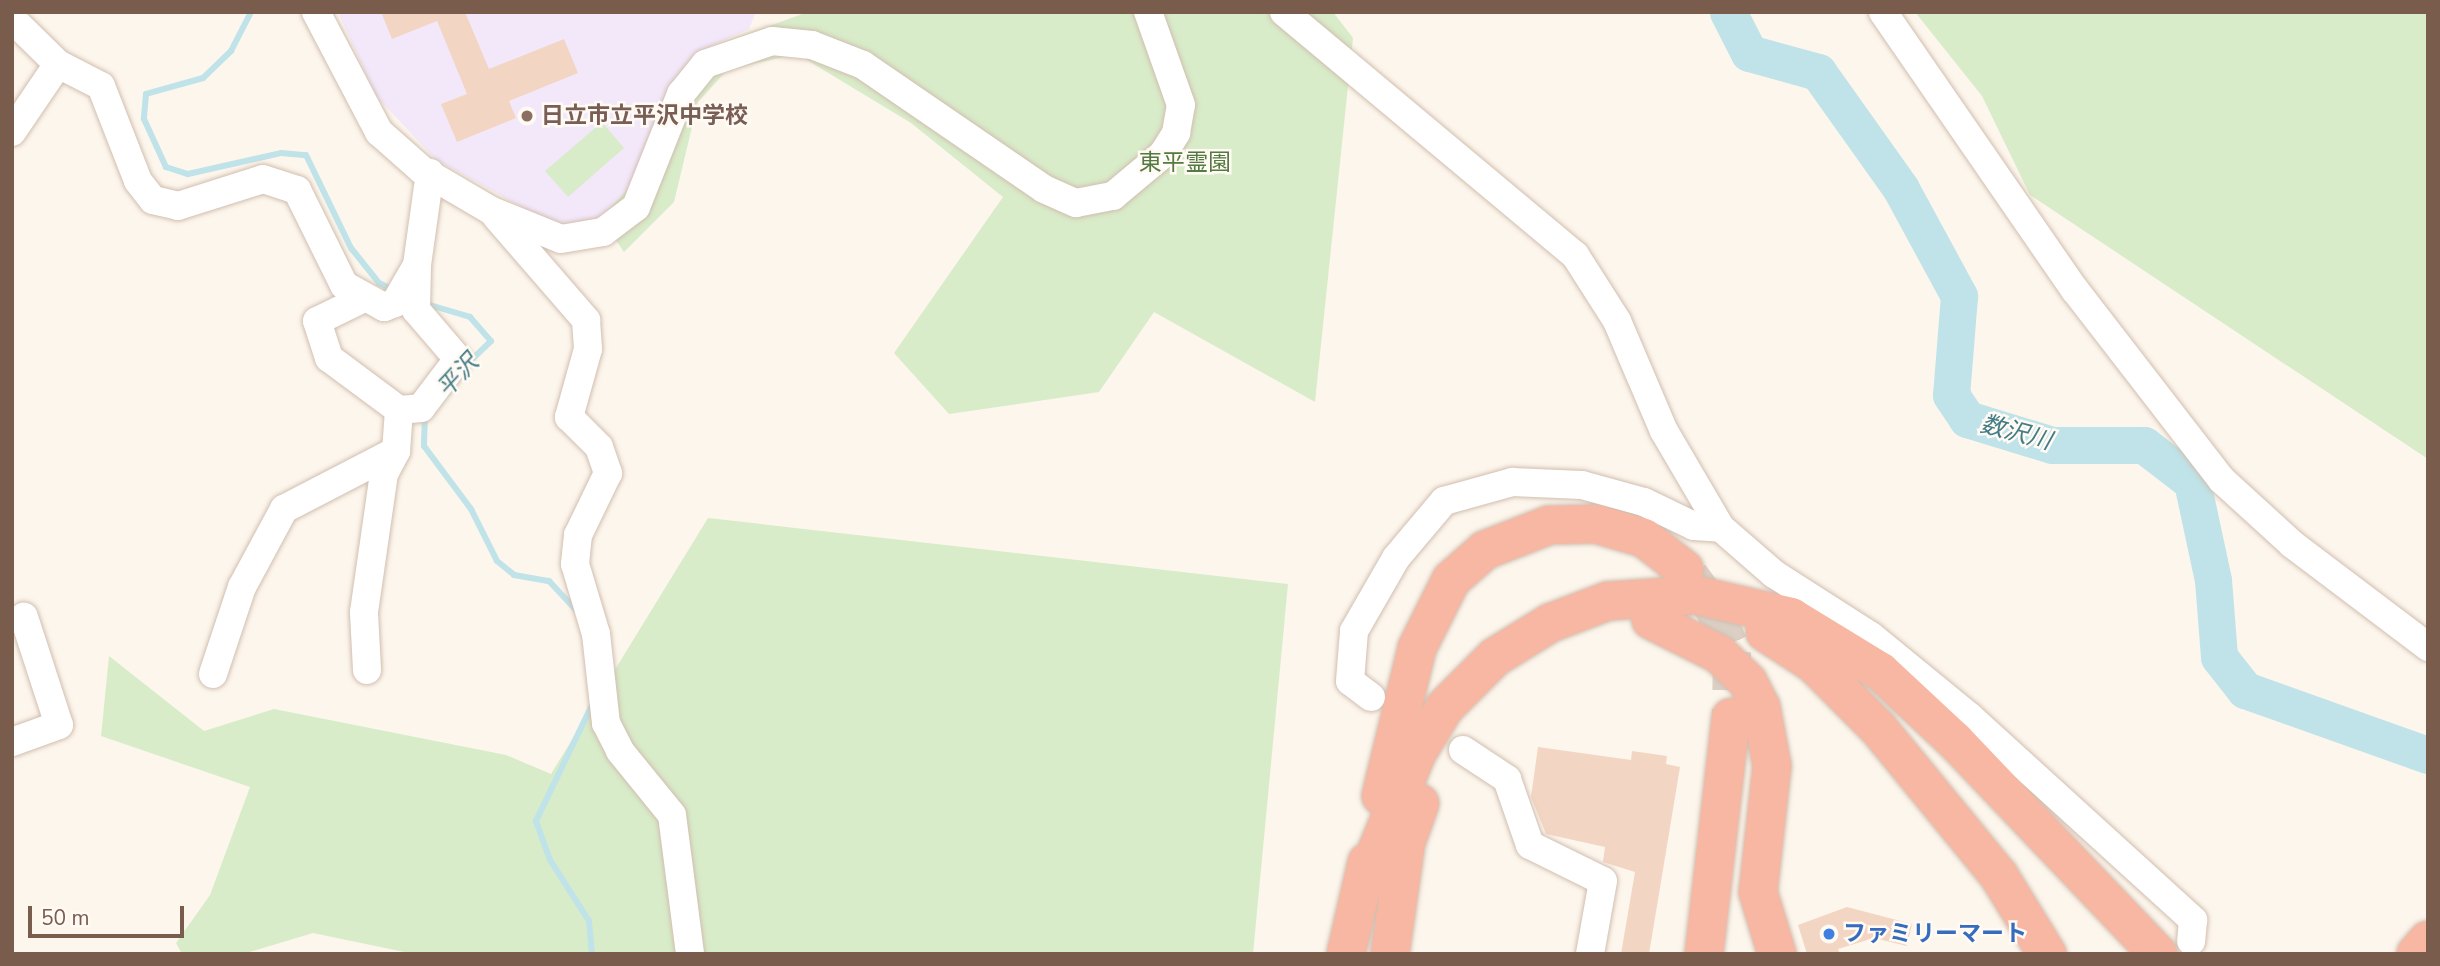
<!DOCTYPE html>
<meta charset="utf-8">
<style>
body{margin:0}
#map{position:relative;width:2440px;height:966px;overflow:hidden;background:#fdf6ec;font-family:"Nunito Sans","Noto Sans JP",sans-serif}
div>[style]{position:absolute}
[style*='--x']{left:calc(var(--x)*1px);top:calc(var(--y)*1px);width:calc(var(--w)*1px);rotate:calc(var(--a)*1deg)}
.education>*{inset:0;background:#f3e8fa}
.green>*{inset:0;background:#d8ecc9}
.stream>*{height:6px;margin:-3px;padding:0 3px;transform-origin:3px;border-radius:3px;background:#bfe3e8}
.river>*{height:37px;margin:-18.5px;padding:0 18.5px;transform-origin:18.5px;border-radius:18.5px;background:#bfe3e8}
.building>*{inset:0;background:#f3d5c3}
.highway-tunnel>*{height:38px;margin-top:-19px;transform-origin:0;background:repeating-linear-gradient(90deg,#dcd0c4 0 38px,transparent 0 57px)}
.roads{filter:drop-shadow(0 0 2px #d1beb0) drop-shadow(0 0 2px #d1beb0)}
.minor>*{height:28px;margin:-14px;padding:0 14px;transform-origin:14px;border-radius:14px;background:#fff}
.highway>*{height:38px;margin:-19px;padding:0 19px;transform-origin:19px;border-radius:19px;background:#f7b7a3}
.dots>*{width:19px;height:19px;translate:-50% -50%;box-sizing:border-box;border:4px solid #fffaf3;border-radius:50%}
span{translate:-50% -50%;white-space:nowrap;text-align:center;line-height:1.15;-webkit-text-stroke:5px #fffaf3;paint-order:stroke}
.education-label{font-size:23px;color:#785e54;font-weight:700}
.left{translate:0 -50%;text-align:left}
.park-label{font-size:23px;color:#537a41}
.shop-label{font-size:23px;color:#366cbe;font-weight:700}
.water-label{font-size:24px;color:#437c86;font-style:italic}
.frame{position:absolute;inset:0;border:14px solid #7a5c4d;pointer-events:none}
.scale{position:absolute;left:28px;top:906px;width:156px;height:32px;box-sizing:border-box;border:4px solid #7a5c4d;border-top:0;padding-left:9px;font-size:21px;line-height:24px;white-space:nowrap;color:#7a5c4d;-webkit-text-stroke:5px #fffaf3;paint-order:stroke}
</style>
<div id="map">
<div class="education">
<div style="clip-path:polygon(338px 12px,756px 12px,749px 29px,705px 49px,633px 183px,601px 218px,556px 226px,435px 159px,376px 96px)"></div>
</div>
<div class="green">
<div style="clip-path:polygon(808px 12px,1333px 12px,1353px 38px,1315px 402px,1154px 312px,1099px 392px,949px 414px,894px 353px,1003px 197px,911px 123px,797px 54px,727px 70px,698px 102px,674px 202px,624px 252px,601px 218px,633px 183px,671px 88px,705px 49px)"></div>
<div style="clip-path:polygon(1915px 12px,2428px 12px,2428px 459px,2030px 195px,1982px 96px)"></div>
<div style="clip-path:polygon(602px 122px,624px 148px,568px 197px,545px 171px)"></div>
<div style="clip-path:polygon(708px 518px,1288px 584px,1253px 954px,414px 954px,313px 933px,243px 954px,182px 954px,176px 943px,210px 895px,250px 787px,101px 736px,109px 656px,204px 731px,274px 709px,506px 755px,551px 774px)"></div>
</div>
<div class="stream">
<div style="--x:251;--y:12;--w:44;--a:117.1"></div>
<div style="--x:231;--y:51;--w:39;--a:136"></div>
<div style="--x:203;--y:78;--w:59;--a:164.3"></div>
<div style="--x:146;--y:94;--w:25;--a:95"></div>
<div style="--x:144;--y:119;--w:53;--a:65.4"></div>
<div style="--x:166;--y:167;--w:23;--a:18"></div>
<div style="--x:188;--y:174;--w:95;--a:-12.7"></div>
<div style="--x:281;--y:153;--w:25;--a:5"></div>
<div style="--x:306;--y:155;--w:103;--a:64.2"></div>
<div style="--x:351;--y:248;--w:45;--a:51.3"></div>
<div style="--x:379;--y:283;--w:17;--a:25"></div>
<div style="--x:423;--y:303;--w:49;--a:16.6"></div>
<div style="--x:470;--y:317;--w:32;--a:49"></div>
<div style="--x:491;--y:341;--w:33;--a:136"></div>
<div style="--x:425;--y:415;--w:31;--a:92"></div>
<div style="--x:424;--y:446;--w:79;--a:53.3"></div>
<div style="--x:471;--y:509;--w:58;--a:63.4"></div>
<div style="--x:497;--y:561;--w:22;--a:39"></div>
<div style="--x:514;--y:575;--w:36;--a:10"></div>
<div style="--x:549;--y:581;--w:41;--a:47"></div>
<div style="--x:591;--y:707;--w:127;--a:115.8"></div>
<div style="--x:536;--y:821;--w:41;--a:70.3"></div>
<div style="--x:550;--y:860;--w:72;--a:57.4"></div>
<div style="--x:589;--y:921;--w:33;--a:85"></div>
</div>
<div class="river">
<div style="--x:1728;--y:12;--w:46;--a:62.9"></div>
<div style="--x:1749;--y:53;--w:72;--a:15.4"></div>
<div style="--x:1818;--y:72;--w:143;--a:54.6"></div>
<div style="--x:1901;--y:189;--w:122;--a:61.5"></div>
<div style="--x:1959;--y:296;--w:99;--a:94.6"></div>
<div style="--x:1951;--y:395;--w:29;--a:56"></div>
<div style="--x:1967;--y:419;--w:89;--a:17"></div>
<div style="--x:2052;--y:445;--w:92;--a:0"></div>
<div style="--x:2144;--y:445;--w:61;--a:37.6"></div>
<div style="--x:2192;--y:482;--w:100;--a:77.9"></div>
<div style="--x:2213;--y:580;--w:77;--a:85.5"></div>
<div style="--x:2219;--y:657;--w:42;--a:51.8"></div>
<div style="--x:2245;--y:690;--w:194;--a:19.6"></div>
</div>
<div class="building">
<div style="clip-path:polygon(381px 12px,465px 12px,489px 69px,564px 39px,578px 73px,509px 101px,516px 118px,457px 142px,441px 104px,467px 94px,437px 21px,392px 39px)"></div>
<div style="clip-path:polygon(1538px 747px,1631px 760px,1632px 751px,1667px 756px,1666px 764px,1680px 767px,1649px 954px,1621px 954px,1635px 872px,1603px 862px,1605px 847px,1546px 834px,1531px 797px)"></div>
<div style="clip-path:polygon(1847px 907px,1912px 924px,1907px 946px,1874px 938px,1838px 949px,1840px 954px,1807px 954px,1798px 925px)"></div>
</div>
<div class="highway-tunnel">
<div style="--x:1690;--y:576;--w:41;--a:54"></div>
<div style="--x:1714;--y:609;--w:47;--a:67.3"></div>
<div style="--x:1732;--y:652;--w:66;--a:90.9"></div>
</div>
<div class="roads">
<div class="minor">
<div style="--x:316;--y:12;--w:136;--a:62.3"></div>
<div style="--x:379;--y:132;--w:57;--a:41.5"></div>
<div style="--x:422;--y:170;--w:81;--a:30.4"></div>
<div style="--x:492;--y:211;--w:74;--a:22.1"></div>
<div style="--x:561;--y:239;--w:43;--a:-9.5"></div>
<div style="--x:603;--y:232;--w:41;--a:-37.1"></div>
<div style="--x:636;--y:207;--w:122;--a:-68.3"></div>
<div style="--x:681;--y:94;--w:38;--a:-51"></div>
<div style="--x:705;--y:64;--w:71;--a:-18.9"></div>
<div style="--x:772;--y:41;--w:40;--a:5.7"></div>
<div style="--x:812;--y:45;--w:55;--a:21.4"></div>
<div style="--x:863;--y:65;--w:219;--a:34.4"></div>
<div style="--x:1044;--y:189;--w:35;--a:24"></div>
<div style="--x:1076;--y:203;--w:38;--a:-11"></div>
<div style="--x:1113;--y:196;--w:65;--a:-40"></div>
<div style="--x:1163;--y:154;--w:25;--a:-58"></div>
<div style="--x:1176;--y:133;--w:28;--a:-80"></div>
<div style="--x:1181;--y:105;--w:99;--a:-109.5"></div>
<div style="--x:1284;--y:12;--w:379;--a:39.9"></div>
<div style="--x:1575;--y:255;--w:78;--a:57.5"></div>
<div style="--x:1617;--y:321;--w:120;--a:66.9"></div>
<div style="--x:1664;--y:431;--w:113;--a:59.6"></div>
<div style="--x:1721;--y:528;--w:70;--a:41"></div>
<div style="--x:1774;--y:574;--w:115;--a:32.6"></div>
<div style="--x:1871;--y:636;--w:128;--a:39.3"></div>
<div style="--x:1970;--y:717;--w:302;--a:42.3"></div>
<div style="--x:2193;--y:920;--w:21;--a:95"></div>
<div style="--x:1883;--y:12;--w:338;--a:55.4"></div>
<div style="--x:2075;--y:290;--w:240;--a:52.3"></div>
<div style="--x:2222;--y:480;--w:95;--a:42.4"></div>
<div style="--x:2292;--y:544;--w:171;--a:37.1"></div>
<div style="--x:12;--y:19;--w:64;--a:44.4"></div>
<div style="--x:12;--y:132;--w:82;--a:-55.9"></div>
<div style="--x:58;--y:64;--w:48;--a:27.1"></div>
<div style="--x:101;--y:86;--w:102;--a:68.7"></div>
<div style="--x:138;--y:181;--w:24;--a:52"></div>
<div style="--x:153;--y:200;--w:26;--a:13"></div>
<div style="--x:178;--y:206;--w:89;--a:-17.6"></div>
<div style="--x:263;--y:179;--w:36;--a:18"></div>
<div style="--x:297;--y:190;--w:106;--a:63.7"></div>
<div style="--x:344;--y:285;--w:46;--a:28.8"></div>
<div style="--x:384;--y:307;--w:12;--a:-20"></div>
<div style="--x:395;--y:303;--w:44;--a:-59.9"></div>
<div style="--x:417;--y:265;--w:93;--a:-82"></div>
<div style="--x:496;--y:216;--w:138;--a:49.1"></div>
<div style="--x:586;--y:320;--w:29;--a:86"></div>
<div style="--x:588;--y:349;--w:71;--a:105.6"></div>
<div style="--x:569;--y:417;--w:42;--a:45"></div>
<div style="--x:599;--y:447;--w:28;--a:71"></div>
<div style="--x:608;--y:473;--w:69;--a:115.8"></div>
<div style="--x:578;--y:535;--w:29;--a:96"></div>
<div style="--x:575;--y:564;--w:73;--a:73.3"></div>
<div style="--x:596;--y:634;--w:90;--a:83.6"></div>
<div style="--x:606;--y:723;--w:31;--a:63"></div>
<div style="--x:620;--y:751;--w:82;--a:50.9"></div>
<div style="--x:672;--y:815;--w:140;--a:82.6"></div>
<div style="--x:362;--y:299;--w:50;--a:153.9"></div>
<div style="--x:317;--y:321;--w:39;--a:72"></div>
<div style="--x:329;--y:358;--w:87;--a:36.6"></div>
<div style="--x:399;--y:410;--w:22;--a:-5"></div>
<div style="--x:421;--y:408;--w:61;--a:-52.9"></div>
<div style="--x:458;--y:359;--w:65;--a:-130.6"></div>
<div style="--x:416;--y:310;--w:43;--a:-88.7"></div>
<div style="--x:367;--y:670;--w:58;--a:-93"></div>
<div style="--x:364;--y:612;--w:139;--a:-81.8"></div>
<div style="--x:384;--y:474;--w:26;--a:-62"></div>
<div style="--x:213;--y:674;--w:92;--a:-71.6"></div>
<div style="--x:242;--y:587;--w:89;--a:-61.7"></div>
<div style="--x:284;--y:509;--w:126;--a:-27.4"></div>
<div style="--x:396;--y:451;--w:41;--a:-85.8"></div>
<div style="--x:1371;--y:697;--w:26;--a:-143"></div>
<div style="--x:1350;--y:681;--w:50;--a:-85.4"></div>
<div style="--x:1354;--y:631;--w:84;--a:-60.1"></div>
<div style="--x:1396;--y:558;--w:75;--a:-49.9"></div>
<div style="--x:1444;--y:501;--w:71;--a:-15.6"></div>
<div style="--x:1512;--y:482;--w:70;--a:2.5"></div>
<div style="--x:1582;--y:485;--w:64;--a:15.3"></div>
<div style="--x:1644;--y:502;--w:55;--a:25.6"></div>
<div style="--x:1694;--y:526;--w:27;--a:4"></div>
<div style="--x:12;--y:742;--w:50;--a:-19.9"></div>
<div style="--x:59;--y:725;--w:114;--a:-108"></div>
<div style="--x:1463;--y:750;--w:53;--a:33.4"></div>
<div style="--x:1507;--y:779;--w:70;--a:70.8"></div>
<div style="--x:1530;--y:845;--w:81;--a:26.3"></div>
<div style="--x:1603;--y:881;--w:74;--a:100.1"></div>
</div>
<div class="highway">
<div style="--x:1651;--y:620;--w:76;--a:26.6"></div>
<div style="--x:1719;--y:654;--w:40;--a:44"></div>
<div style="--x:1748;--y:682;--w:28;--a:63"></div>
<div style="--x:1761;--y:707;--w:60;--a:79.4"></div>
<div style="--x:1772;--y:766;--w:127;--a:96.3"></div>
<div style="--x:1758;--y:892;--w:65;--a:73"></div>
<div style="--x:1765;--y:632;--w:57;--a:32.9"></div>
<div style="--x:1813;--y:663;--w:92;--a:45"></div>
<div style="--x:1878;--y:728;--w:191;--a:50.7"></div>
<div style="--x:1999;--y:876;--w:92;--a:58.4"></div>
<div style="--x:1381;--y:796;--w:152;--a:-76.3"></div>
<div style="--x:1417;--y:648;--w:76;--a:-63.4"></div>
<div style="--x:1451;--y:580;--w:45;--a:-41.4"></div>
<div style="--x:1485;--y:550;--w:69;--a:-21.3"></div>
<div style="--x:1549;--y:525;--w:47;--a:-1.2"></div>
<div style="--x:1596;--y:524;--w:50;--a:16.3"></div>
<div style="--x:1644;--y:538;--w:51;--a:37.8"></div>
<div style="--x:1362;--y:887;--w:145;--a:-67.7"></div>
<div style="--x:1417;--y:753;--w:54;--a:-58.7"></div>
<div style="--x:1445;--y:707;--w:71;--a:-45"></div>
<div style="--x:1495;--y:657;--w:65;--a:-31.7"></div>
<div style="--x:1550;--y:623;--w:62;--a:-20.8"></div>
<div style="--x:1608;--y:601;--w:88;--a:-3.9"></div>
<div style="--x:1696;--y:595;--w:98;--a:13"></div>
<div style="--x:1791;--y:617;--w:105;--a:31.4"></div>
<div style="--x:1881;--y:672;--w:101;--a:43"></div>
<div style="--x:1955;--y:741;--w:294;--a:46.4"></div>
<div style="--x:1346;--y:954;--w:94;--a:-77.1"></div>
<div style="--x:1390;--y:954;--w:113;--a:-81.9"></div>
<div style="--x:1406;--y:842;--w:41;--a:-70.3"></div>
<div style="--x:1704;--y:954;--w:238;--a:-83.5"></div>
<div style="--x:2416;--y:954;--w:18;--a:-49"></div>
</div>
</div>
<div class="dots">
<div style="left:527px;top:116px;background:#8d6e63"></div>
<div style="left:1829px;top:934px;background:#3f7fe0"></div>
</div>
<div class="education-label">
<span class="left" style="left:541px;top:116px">日立市立平沢中学校</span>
</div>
<div class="park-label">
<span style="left:1185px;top:163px">東平霊園</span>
</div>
<div class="shop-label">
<span class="left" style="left:1843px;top:934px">ファミリーマート</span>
</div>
<div class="water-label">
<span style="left:458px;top:376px;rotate:-47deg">平沢</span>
<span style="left:2016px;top:433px;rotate:15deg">数沢川</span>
</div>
<div class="frame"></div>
<div class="scale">50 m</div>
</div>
